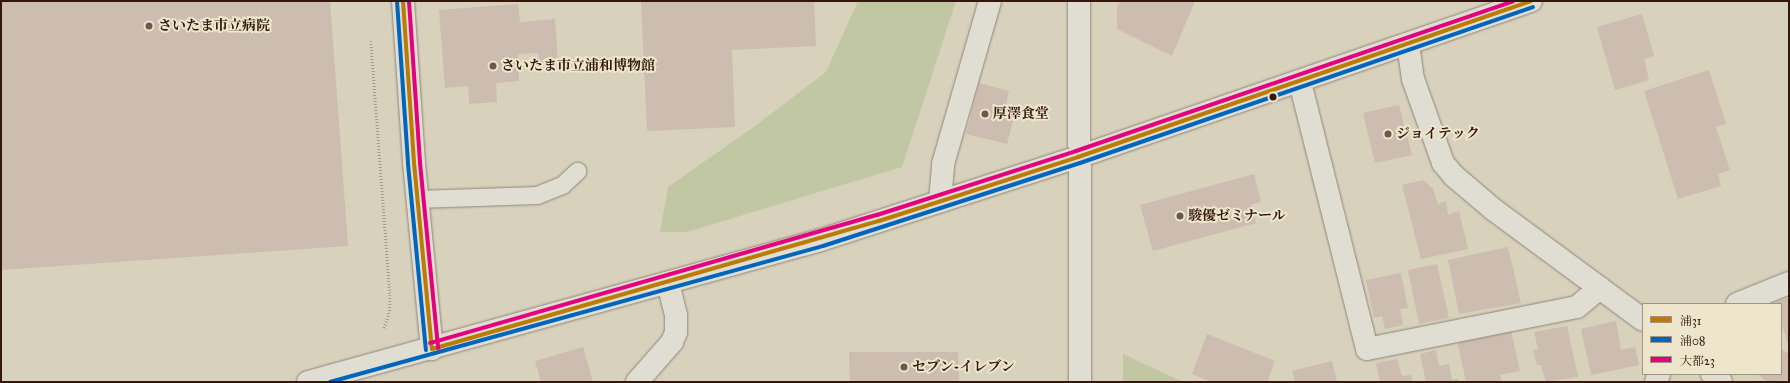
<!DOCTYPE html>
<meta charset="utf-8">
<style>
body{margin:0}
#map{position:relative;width:1790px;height:383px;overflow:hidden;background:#d8d1bc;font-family:"IM FELL Great Primer","Noto Serif JP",serif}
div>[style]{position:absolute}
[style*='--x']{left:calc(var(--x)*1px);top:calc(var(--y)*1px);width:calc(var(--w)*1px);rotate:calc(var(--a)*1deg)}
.green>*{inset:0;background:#c1c7a3}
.building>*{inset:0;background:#cdbcb0}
.path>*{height:2.5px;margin-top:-1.25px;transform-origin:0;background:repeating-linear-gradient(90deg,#a19b92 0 1px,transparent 0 3px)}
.roads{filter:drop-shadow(0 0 1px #8e8679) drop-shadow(0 0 1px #8e8679)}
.service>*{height:17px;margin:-8.5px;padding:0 8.5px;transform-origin:8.5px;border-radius:8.5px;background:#e0ddd3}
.minor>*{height:22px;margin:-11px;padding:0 11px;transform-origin:11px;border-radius:11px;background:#e0ddd3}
.tertiary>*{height:22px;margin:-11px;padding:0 11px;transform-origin:11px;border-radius:11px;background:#e0ddd3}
.bus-1>*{height:4px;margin:-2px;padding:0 2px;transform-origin:2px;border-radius:2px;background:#bc7b04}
.bus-2>*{height:4px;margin:-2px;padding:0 2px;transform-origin:2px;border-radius:2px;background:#0065bd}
.bus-3>*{height:4px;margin:-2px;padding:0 2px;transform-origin:2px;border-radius:2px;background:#e5007d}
.dots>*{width:11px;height:11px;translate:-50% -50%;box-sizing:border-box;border:2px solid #ede5cc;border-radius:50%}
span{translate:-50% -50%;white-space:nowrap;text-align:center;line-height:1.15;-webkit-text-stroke:4px #ede5cc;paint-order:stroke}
.poi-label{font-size:14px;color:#33170c;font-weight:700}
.left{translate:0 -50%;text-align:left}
.frame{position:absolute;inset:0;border:2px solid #33170c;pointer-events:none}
.legend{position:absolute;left:1642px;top:303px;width:140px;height:72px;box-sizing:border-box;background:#ede5cc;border:1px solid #a3937f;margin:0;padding:5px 7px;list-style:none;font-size:12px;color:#33170c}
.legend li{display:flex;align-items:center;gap:8px;height:20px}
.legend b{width:20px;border:1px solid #a3937f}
</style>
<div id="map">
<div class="green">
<div style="clip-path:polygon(858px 1px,956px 1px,902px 167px,687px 232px,660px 232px,668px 187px,755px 126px,826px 72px)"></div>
<div style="clip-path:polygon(1123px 354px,1183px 382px,1123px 382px)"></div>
</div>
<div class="building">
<div style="clip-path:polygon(1px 1px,330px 1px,348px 246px,1px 270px)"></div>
<div style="clip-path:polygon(641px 1px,814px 1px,816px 46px,732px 50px,735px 127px,647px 131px)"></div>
<div style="clip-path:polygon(1120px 1px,1195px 1px,1172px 56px,1117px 29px,1117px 7px)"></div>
<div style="clip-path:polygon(518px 4px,520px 22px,555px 19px,558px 62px,539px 63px,538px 53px,518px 54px,519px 81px,496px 83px,497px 102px,469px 104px,468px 86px,445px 88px,439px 10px)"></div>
<div style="clip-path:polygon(1642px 14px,1654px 56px,1644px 59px,1649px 80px,1615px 90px,1597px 27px)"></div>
<div style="clip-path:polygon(1709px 70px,1726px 124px,1716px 127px,1730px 170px,1718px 174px,1721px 186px,1678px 199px,1644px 91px)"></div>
<div style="clip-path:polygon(979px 83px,1009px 91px,1005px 110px,1015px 113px,1007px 144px,966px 134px)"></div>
<div style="clip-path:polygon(1399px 105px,1412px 155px,1375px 163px,1363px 113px)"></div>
<div style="clip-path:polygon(1254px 174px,1261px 202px,1251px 205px,1256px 223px,1153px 251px,1140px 205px)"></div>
<div style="clip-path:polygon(1423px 180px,1433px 189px,1438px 204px,1446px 201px,1448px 215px,1459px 211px,1468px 249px,1421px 259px,1402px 185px)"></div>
<div style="clip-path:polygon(1508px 247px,1521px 303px,1459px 314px,1448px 260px)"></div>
<div style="clip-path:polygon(1437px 264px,1449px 318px,1419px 324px,1408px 270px)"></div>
<div style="clip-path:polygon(1401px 273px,1408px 308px,1400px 309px,1403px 325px,1385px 329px,1382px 316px,1374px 318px,1366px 280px)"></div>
<div style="clip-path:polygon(1789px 298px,1789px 342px,1788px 343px,1781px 322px,1781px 304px,1775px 302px)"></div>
<div style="clip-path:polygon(1616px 321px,1621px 350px,1635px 347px,1639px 365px,1591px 375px,1581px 329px)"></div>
<div style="clip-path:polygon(1567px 326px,1578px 377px,1546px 382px,1541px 365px,1537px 365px,1533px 350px,1538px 349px,1534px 332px)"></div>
<div style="clip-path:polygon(1511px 330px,1520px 371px,1500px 375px,1502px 382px,1466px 382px,1457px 340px)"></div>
<div style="clip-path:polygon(1207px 334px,1275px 361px,1267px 382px,1211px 382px,1192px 374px)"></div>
<div style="clip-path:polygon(583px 347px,593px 382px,541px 382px,535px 361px)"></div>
<div style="clip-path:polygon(1781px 349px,1787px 353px,1789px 351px,1789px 380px,1767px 382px,1757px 374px,1781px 374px)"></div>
<div style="clip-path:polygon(1436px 350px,1439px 366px,1449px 364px,1452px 380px,1458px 379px,1459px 382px,1426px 382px,1420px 354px)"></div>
<div style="clip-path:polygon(849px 352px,958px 352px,959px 382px,850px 382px)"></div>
<div style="clip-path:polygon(1397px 359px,1402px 376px,1411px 375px,1413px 382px,1380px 382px,1376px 363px)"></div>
<div style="clip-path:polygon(1332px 361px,1337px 382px,1295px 382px,1292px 371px)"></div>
</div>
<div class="path">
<div style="--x:371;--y:41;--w:255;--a:85.7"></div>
<div style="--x:390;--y:295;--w:15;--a:90"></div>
<div style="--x:390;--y:310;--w:21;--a:107"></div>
</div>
<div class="roads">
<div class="service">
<div style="--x:417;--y:199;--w:120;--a:-1.9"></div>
<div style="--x:537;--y:195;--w:27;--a:-22"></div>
<div style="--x:562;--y:185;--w:21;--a:-43"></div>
</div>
<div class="minor">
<div style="--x:403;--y:1;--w:162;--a:86.1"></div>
<div style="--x:414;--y:163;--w:187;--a:84.5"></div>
<div style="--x:1408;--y:44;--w:35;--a:82"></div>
<div style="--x:1413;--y:79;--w:89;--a:70.3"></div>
<div style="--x:1443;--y:163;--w:17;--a:50"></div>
<div style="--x:1454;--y:176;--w:52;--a:40.4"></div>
<div style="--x:1494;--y:210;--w:185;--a:36.4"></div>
<div style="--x:1300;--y:82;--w:275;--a:75.9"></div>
<div style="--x:1367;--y:349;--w:214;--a:-11.3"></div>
<div style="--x:1577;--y:307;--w:30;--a:-40"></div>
<div style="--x:940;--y:201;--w:37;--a:-85"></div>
<div style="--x:943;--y:164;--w:170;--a:-73.9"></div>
<div style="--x:1737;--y:304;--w:56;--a:-22"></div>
<div style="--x:1712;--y:374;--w:12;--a:42"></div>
<div style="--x:637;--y:382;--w:53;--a:-48.8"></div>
<div style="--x:672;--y:342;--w:11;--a:-68"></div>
<div style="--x:676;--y:332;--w:17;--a:-90"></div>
<div style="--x:676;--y:315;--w:33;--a:-104"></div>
<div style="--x:1656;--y:382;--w:9;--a:-69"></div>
</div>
<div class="tertiary">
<div style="--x:1079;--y:1;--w:381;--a:89.8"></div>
<div style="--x:308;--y:382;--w:532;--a:-15.47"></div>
<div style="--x:821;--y:240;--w:270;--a:-17.9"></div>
<div style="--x:1078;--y:157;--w:479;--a:-19"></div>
</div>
</div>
<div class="bus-1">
<div style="--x:403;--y:1;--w:162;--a:86.1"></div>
<div style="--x:414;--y:163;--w:187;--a:84.5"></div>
<div style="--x:432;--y:349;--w:465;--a:-16"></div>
<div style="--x:879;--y:221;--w:209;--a:-17.8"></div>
<div style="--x:1078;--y:157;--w:479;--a:-19"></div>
</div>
<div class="bus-2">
<div style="--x:397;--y:1;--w:163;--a:86.1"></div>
<div style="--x:408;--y:164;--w:187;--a:84.5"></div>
<div style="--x:330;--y:382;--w:511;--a:-15.42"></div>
<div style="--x:823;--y:246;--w:270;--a:-17.9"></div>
<div style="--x:1080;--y:163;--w:479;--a:-19"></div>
</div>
<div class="bus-3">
<div style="--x:409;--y:1;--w:162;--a:86.1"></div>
<div style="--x:420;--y:163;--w:186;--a:84.4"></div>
<div style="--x:430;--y:343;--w:465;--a:-16"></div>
<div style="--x:877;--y:215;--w:209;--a:-17.8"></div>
<div style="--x:1076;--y:151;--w:462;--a:-18.9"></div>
</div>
<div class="dots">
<div style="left:149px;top:26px;background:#6d584a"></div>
<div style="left:493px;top:66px;background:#6d584a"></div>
<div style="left:1273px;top:97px;background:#33170c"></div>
<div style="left:985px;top:114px;background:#6d584a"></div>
<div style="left:1388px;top:134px;background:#6d584a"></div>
<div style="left:1180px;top:216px;background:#6d584a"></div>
<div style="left:904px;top:367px;background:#6d584a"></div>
</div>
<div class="poi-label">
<span class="left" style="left:158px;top:26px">さいたま市立病院</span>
<span class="left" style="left:501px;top:66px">さいたま市立浦和博物館</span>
<span class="left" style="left:993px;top:114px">厚澤食堂</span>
<span class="left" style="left:1396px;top:134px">ジョイテック</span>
<span class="left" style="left:1188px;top:216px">駿優ゼミナール</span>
<span class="left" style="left:912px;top:367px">セブン-イレブン</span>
</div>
<div class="frame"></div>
<ul class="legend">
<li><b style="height:5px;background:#bc7b04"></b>浦31</li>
<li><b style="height:5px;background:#0065bd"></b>浦08</li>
<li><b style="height:5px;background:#e5007d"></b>大都23</li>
</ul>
</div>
